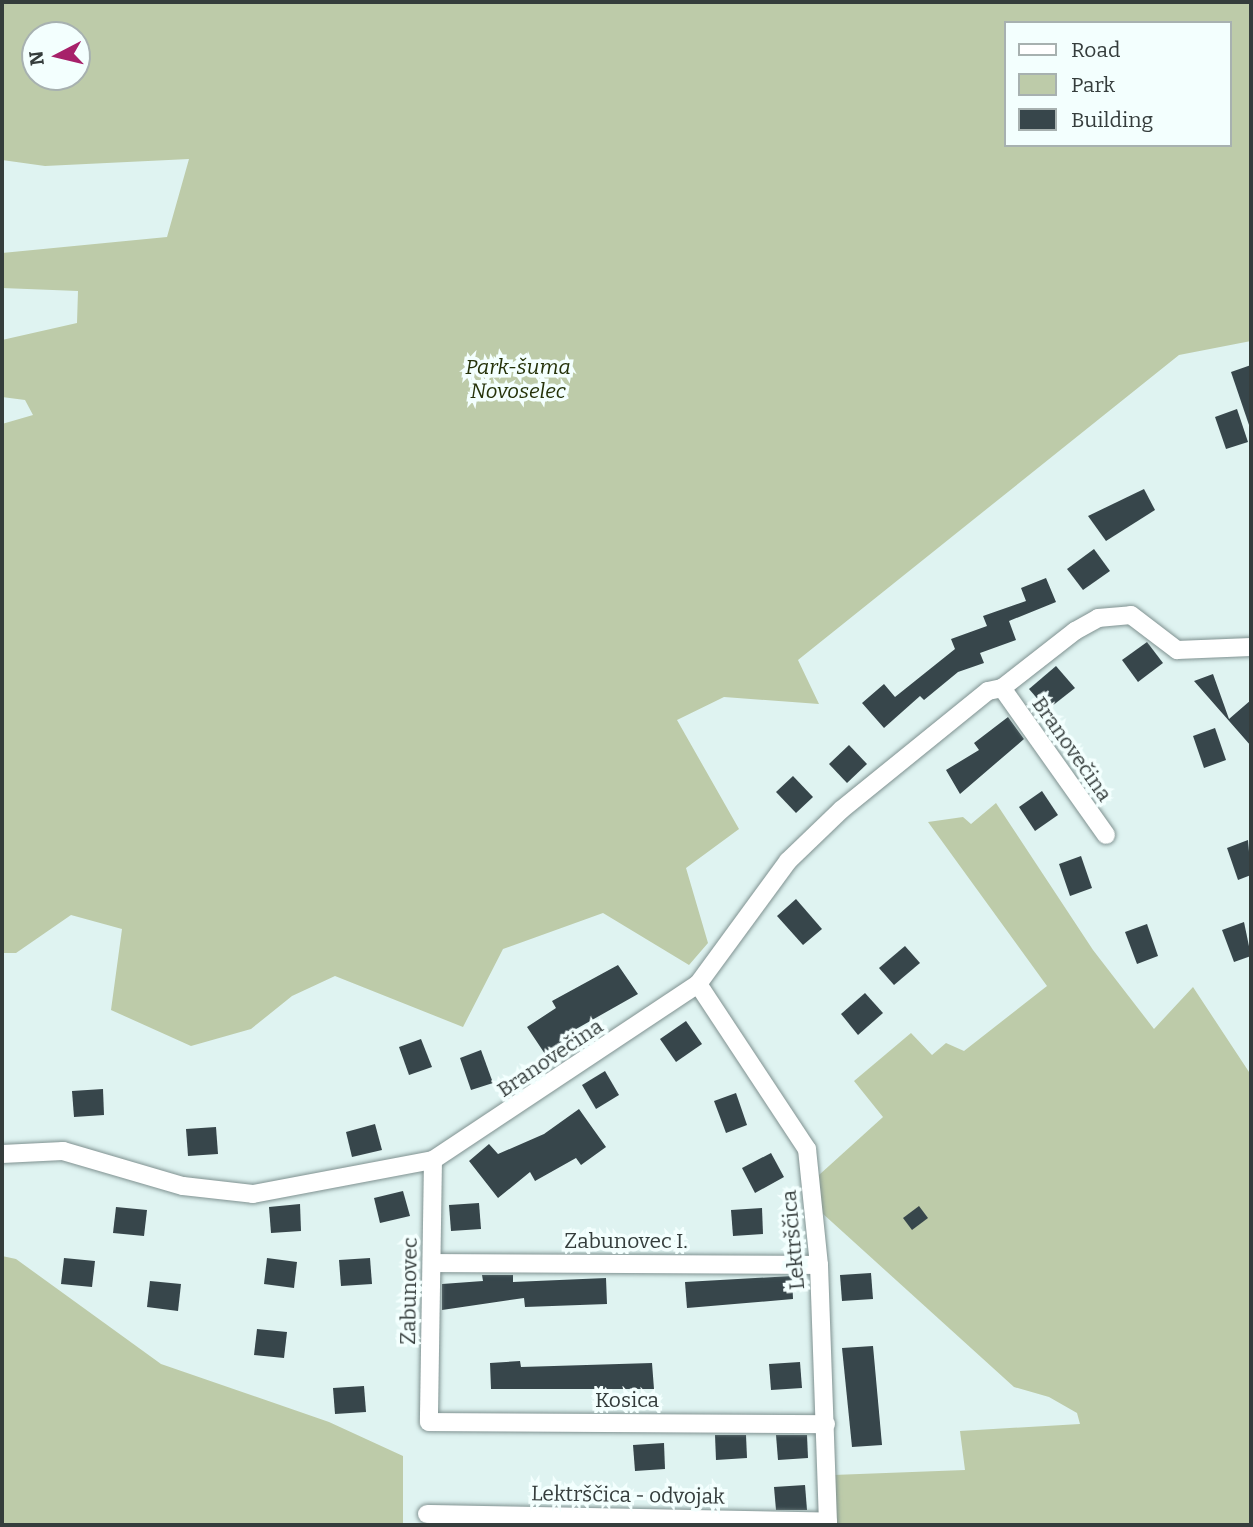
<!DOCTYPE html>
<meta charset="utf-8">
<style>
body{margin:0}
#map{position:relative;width:1253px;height:1527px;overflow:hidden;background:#dff3f1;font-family:Bitter,serif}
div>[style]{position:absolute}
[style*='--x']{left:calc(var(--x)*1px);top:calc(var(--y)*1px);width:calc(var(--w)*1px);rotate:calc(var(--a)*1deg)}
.green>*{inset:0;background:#bdcba9}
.building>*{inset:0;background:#37464b}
.roads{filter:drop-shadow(0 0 2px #7f9190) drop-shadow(0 0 2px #7f9190)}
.street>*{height:18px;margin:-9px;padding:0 9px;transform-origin:9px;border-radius:9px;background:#fff}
span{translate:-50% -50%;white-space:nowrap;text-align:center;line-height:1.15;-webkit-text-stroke:7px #f3fffe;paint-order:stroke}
.park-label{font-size:21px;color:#253209;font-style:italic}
.street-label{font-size:21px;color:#353d3c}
.frame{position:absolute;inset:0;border:4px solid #353d3c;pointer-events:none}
.legend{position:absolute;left:1004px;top:21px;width:228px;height:126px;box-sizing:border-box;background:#f3fffe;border:2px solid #a7b1b0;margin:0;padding:9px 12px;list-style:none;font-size:21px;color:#353d3c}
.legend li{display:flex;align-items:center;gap:14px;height:35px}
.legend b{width:35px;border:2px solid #a7b1b0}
.north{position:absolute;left:21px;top:21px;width:70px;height:70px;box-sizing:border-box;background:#f3fffe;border:2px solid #a7b1b0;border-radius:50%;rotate:263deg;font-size:19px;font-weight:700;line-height:28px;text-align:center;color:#353d3c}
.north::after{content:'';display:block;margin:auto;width:24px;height:32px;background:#a7216a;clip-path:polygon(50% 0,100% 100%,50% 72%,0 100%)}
</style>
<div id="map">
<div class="green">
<div style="clip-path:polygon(evenodd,2px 2px,1251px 2px,1251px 341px,1179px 355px,798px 660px,819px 704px,724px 697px,677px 720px,739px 829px,686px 868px,708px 943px,689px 965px,603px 913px,503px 949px,463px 1027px,335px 976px,292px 996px,251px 1029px,191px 1046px,111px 1010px,122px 929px,71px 915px,16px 953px,2px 953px,2px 424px,33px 415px,25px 400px,2px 397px,2px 340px,77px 323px,78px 291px,2px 288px,2px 253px,167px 237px,189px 159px,45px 166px,2px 160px,2px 2px,1006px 23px,1230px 23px,1230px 145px,1006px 145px,1006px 23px,2px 2px,35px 35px,77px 35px,77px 77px,35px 77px,35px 35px)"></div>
<div style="clip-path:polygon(996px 803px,1093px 950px,1154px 1029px,1193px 987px,1251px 1075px,1251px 1525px,836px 1525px,833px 1475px,965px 1470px,960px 1431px,1080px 1424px,1077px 1413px,1049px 1397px,1014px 1387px,822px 1213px,819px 1175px,883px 1117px,854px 1081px,911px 1033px,932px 1055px,946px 1043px,964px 1051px,1047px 986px,928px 822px,963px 817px,971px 824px)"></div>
<div style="clip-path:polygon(2px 1256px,16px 1259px,161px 1364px,329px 1422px,403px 1456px,403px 1525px,2px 1525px)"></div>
</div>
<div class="building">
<div style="clip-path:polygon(1251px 365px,1251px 425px,1249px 425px,1231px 372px)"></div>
<div style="clip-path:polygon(1237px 409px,1248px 442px,1226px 449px,1215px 417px)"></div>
<div style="clip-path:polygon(1144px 489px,1155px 510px,1106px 541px,1088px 516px)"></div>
<div style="clip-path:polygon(1094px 549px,1110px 571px,1083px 590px,1067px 569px)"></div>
<div style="clip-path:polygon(1046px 578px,1056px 602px,1009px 621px,1016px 640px,980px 653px,984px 663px,958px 672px,924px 700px,920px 696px,884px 728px,862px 703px,884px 684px,895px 697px,955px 649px,951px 639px,987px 626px,983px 616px,1026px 601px,1021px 588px)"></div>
<div style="clip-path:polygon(1147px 642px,1163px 663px,1138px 682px,1122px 660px)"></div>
<div style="clip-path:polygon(1056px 666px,1075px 688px,1047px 710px,1029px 689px)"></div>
<div style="clip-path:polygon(1213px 674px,1229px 719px,1251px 700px,1251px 746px,1194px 681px)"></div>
<div style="clip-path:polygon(1008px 717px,1024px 739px,960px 794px,946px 770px,979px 750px,974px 743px)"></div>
<div style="clip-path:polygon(1215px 728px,1226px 760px,1204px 768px,1193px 736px)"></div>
<div style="clip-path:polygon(849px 745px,867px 764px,847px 783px,829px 764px)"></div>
<div style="clip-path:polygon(793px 776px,813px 797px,796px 813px,776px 792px)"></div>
<div style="clip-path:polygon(1042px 791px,1058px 815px,1035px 831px,1019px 807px)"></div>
<div style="clip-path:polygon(1248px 840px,1251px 875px,1238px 880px,1227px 848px)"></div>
<div style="clip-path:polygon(1081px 856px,1092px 888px,1070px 896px,1059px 864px)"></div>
<div style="clip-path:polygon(796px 899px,822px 929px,803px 945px,777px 916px)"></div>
<div style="clip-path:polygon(1244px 922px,1251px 956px,1234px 962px,1222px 930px)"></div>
<div style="clip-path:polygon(1147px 924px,1158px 956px,1137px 964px,1125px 932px)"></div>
<div style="clip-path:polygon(905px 946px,920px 963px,894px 985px,879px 968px)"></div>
<div style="clip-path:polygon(618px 965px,638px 994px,562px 1037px,565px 1041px,545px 1054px,527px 1027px,556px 1008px,552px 1001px)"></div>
<div style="clip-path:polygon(865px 993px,883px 1013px,858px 1035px,841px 1014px)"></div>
<div style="clip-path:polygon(686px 1021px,702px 1044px,676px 1062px,660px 1039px)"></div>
<div style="clip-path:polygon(421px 1039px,432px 1067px,409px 1075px,399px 1047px)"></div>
<div style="clip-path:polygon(481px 1050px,493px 1083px,471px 1090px,460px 1058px)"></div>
<div style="clip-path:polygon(605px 1071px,619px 1095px,596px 1109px,582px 1085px)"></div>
<div style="clip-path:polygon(103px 1089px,104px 1115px,74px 1117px,72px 1091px)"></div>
<div style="clip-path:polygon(736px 1093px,747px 1125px,726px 1133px,714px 1101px)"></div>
<div style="clip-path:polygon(579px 1109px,606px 1147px,581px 1165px,576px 1158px,535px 1181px,530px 1172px,498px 1198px,469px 1161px,489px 1144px,498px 1154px,544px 1134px)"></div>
<div style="clip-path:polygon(375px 1124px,382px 1150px,352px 1157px,346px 1132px)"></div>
<div style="clip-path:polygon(216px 1127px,218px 1154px,188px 1156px,186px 1129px)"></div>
<div style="clip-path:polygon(771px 1153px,784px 1177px,755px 1193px,742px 1168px)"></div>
<div style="clip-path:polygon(403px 1191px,410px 1216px,380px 1223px,374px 1198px)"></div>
<div style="clip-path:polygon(479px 1203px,481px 1229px,451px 1231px,449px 1205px)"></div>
<div style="clip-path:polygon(300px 1204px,301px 1231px,271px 1233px,269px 1207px)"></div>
<div style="clip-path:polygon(919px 1206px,928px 1218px,912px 1230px,903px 1218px)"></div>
<div style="clip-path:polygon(116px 1207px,147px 1210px,144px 1236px,113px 1233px)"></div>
<div style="clip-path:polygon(762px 1208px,763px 1234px,733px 1236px,731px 1210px)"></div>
<div style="clip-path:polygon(64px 1258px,95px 1261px,92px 1287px,61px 1284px)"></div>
<div style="clip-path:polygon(267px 1258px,297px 1262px,294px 1288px,264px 1284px)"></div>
<div style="clip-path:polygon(370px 1258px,372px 1284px,341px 1286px,339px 1260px)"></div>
<div style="clip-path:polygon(871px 1273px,873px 1299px,842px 1301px,840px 1275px)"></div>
<div style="clip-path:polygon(482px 1275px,513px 1275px,513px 1282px,606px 1278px,607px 1304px,525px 1307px,524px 1298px,442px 1310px,442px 1284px,483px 1281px)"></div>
<div style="clip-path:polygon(792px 1276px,793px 1299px,687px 1308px,685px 1282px)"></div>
<div style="clip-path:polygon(150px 1281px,181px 1284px,178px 1311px,147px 1307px)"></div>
<div style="clip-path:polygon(257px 1329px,287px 1332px,284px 1358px,254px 1355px)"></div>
<div style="clip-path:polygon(873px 1346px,882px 1445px,852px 1447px,842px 1348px)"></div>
<div style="clip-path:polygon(520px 1361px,521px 1367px,652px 1363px,654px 1389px,491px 1389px,490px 1363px)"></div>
<div style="clip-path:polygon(800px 1362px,802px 1388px,771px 1390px,769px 1364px)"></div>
<div style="clip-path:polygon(364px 1386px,366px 1412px,335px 1414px,333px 1388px)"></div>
<div style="clip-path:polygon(715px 1435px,746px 1435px,747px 1458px,716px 1460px)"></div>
<div style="clip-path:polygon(776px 1435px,807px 1435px,808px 1458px,778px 1460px)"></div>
<div style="clip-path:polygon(664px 1443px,665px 1469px,635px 1471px,633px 1445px)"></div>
<div style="clip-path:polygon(805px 1485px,807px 1510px,776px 1510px,774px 1487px)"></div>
</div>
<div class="roads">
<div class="street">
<div style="--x:1002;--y:688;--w:180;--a:54.7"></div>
<div style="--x:698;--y:984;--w:198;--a:56.6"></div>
<div style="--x:807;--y:1149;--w:117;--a:84.1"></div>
<div style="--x:819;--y:1265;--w:260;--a:88"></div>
<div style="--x:2;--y:1154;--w:61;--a:-2.8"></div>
<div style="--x:63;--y:1151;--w:125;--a:16.3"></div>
<div style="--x:183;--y:1186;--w:70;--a:6.5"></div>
<div style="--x:253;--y:1194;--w:183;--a:-10.7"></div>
<div style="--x:433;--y:1160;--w:318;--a:-33.6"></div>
<div style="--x:698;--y:984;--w:152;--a:-53.8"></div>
<div style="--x:788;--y:861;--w:74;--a:-43.9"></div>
<div style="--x:841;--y:810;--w:189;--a:-39"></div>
<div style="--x:988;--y:691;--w:14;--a:-12"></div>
<div style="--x:1002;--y:688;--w:93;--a:-38"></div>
<div style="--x:1075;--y:631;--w:26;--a:-29"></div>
<div style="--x:1098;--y:618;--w:33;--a:-5"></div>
<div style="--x:1131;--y:615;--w:58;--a:37.3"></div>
<div style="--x:1177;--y:650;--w:74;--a:-2.3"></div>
<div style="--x:433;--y:1160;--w:262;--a:90.9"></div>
<div style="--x:429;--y:1422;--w:397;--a:0.3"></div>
<div style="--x:433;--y:1263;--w:386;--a:0.3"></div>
<div style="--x:427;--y:1514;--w:401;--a:1.1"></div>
</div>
</div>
<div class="park-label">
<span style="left:518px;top:379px">Park-šuma<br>Novoselec</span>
</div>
<div class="street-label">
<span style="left:1072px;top:749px;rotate:55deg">Branovečina</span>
<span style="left:550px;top:1058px;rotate:-34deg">Branovečina</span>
<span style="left:793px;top:1240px;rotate:-95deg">Lektrščica</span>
<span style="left:626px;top:1241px">Zabunovec I.</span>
<span style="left:409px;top:1291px;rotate:-89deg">Zabunovec</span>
<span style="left:627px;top:1400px">Kosica</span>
<span style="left:628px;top:1495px;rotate:1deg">Lektrščica - odvojak</span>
</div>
<div class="frame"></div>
<ul class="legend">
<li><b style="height:9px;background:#fff"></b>Road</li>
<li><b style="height:19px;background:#bdcba9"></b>Park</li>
<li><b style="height:19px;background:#37464b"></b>Building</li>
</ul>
<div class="north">N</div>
</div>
